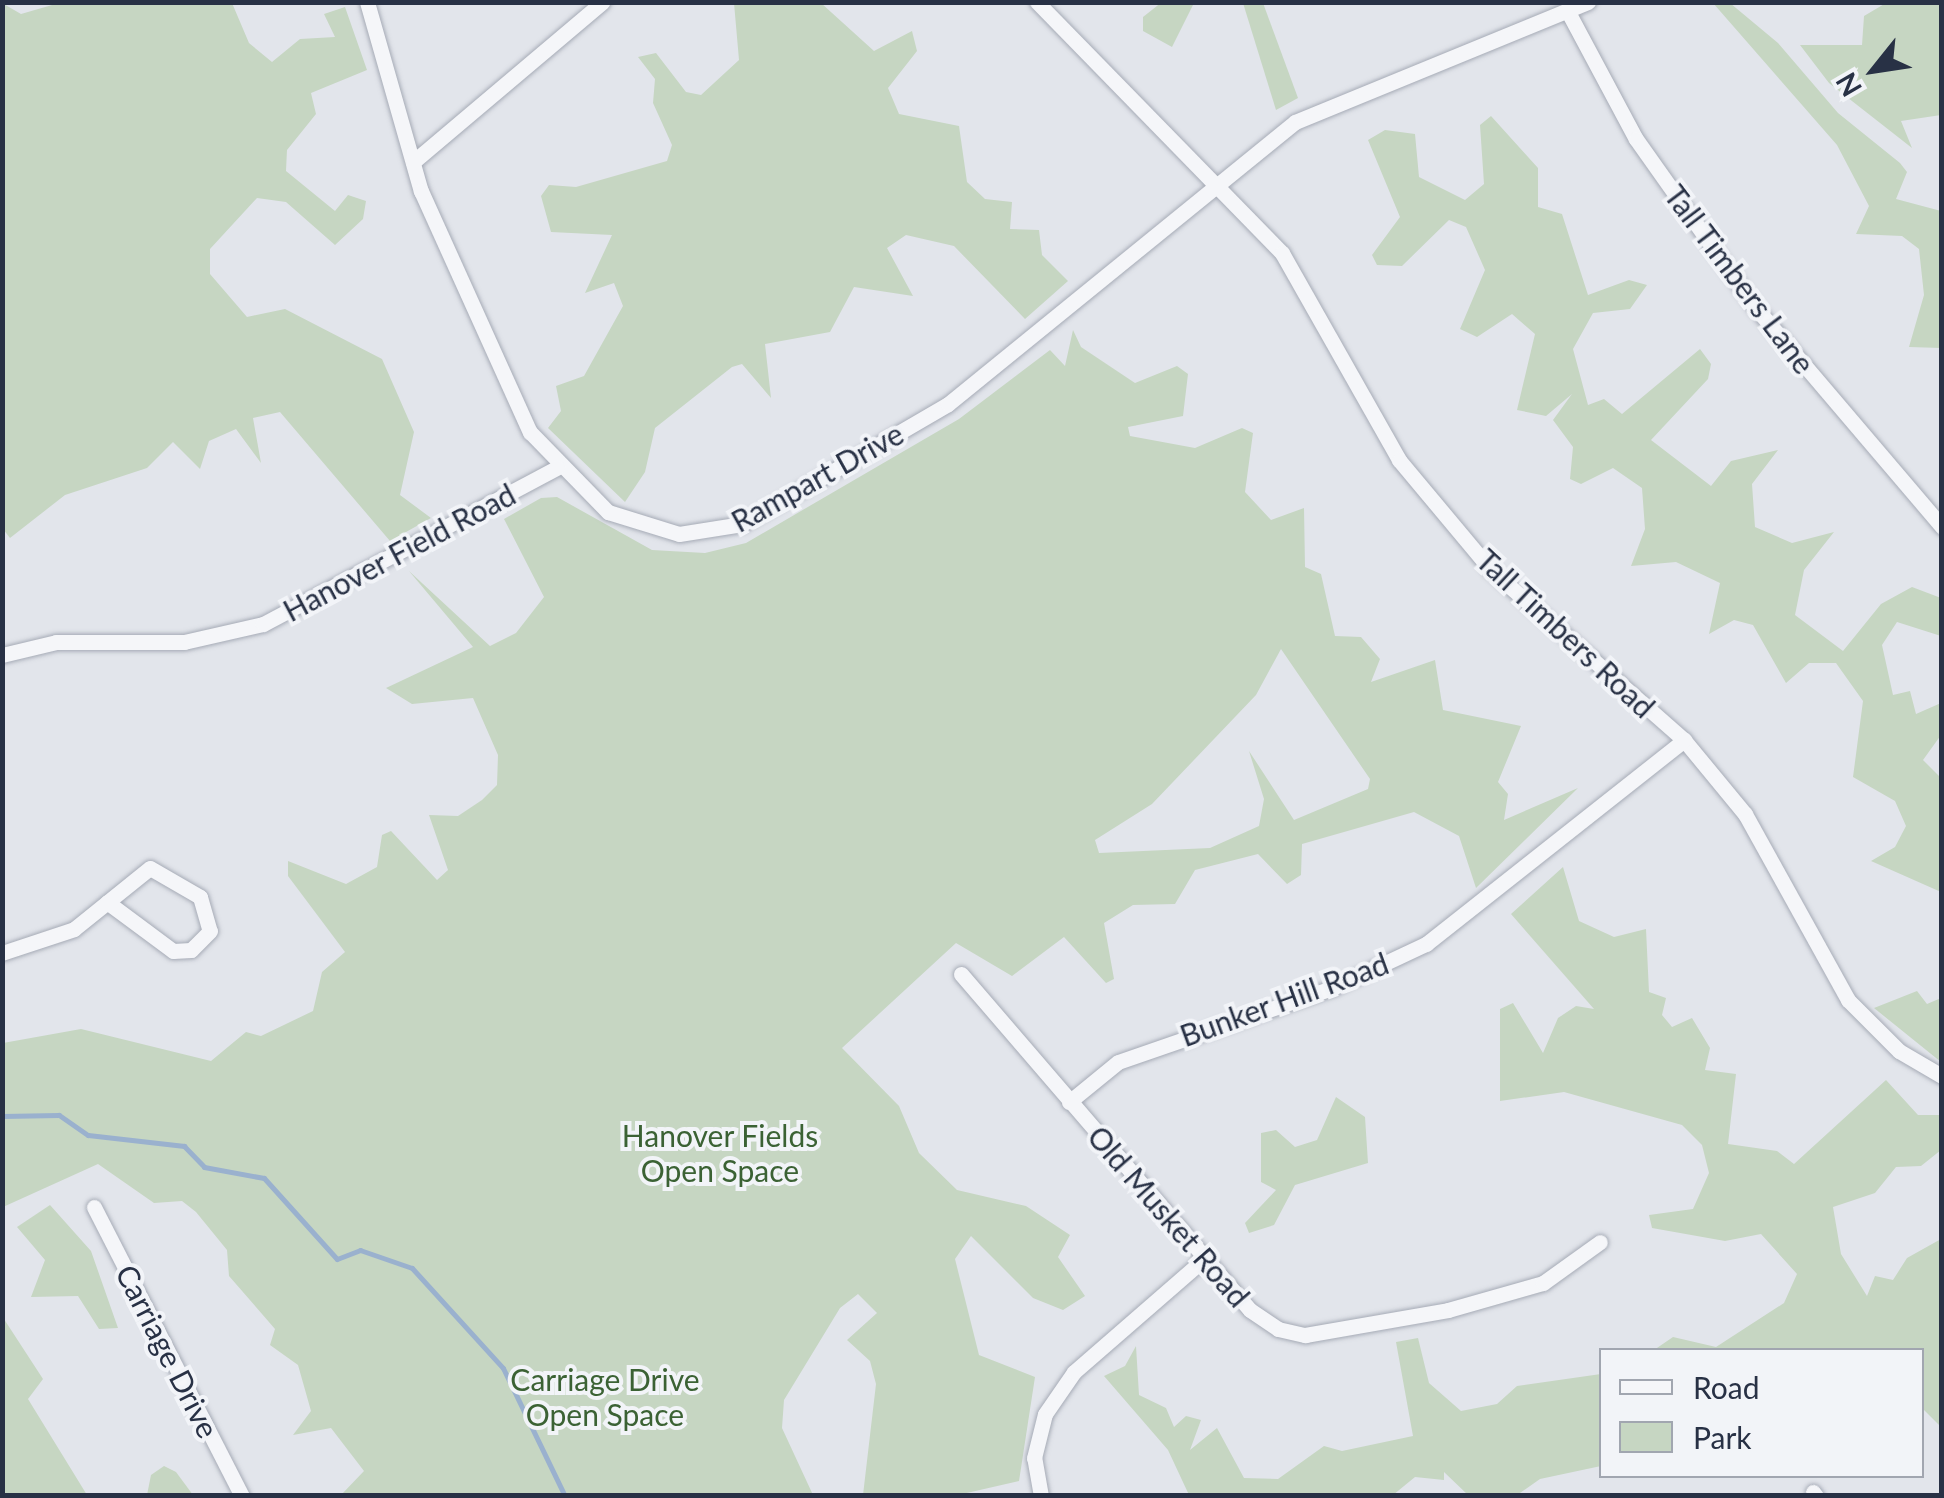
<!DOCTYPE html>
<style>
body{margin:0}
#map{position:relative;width:1944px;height:1498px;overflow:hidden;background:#e2e5eb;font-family:Lato,sans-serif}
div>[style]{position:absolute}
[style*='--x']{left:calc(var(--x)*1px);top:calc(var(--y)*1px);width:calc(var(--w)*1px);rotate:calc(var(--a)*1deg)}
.green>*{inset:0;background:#c6d6c2}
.stream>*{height:5px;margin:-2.5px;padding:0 2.5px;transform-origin:2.5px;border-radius:2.5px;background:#9ab1ce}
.roads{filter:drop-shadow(0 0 2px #a6abb6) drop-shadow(0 0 2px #a6abb6)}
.minor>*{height:15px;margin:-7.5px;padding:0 7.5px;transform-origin:7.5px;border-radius:7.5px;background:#f5f6f9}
span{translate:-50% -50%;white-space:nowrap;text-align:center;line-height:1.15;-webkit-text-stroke:8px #f2f4f8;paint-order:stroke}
.street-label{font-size:30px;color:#283145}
.park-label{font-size:30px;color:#3b6234}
.frame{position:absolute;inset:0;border:5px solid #283145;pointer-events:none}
.legend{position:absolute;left:1599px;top:1348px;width:325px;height:130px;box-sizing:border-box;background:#f2f4f8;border:2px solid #a1a6b0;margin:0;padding:12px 18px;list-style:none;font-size:30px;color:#283145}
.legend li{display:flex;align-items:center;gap:20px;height:50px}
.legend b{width:50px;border:2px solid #a1a6b0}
.north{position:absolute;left:1824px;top:20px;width:100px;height:100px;-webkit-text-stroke:8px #f2f4f8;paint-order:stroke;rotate:240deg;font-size:28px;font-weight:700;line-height:40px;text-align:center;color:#283145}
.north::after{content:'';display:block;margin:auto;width:35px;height:45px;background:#283145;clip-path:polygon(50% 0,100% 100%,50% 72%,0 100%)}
</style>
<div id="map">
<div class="green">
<div style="clip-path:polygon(1162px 2px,1194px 3px,1172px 47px,1143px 31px,1143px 17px)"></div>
<div style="clip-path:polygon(2px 3px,21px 14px,59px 3px,232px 3px,249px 43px,272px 62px,300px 39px,335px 37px,324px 14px,345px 7px,367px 70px,311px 93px,316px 114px,287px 150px,286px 171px,335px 211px,348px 195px,366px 201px,363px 219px,335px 245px,286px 202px,257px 198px,210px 249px,210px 274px,247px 317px,285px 309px,382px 359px,414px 432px,400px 495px,431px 518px,390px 541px,280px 412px,253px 418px,261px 463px,236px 429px,209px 441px,200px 469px,173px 442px,147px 468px,65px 495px,10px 538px,3px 529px)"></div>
<div style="clip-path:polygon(734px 3px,821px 3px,874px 51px,912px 31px,917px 51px,888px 88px,899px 114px,959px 126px,967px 182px,985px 199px,1012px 202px,1010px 229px,1039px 230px,1042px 255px,1068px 281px,1025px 319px,954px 246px,906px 235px,887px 248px,913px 296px,854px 287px,830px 332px,765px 344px,771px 398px,742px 364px,732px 367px,655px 428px,645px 472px,625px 502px,548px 428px,561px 411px,556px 386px,584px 376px,623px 306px,614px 283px,585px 293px,612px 235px,551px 232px,541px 196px,549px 185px,576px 187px,667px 161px,672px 145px,653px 103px,655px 79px,638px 57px,656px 53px,686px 92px,701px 95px,739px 60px)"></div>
<div style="clip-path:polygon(1243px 3px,1263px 3px,1298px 98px,1276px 110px)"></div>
<div style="clip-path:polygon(1713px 3px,1730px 3px,1778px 43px,1838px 113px,1900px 163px,1907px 172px,1896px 199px,1941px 211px,1941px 348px,1909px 347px,1924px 295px,1919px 249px,1902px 236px,1856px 234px,1869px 206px,1837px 145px)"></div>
<div style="clip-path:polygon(1886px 3px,1941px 3px,1941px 115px,1901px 121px,1912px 148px,1829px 83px,1800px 45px,1862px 45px,1864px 16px)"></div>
<div style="clip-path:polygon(1491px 116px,1538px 168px,1538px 207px,1562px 214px,1588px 295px,1629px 280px,1647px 285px,1630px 309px,1593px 313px,1573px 349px,1588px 405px,1604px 399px,1622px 414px,1700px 349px,1711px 364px,1708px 379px,1651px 440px,1711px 486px,1731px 461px,1778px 450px,1752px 484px,1755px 527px,1792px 543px,1834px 532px,1804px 570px,1795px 615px,1843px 651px,1881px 604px,1912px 587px,1941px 598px,1941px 636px,1897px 622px,1882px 645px,1893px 695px,1910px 691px,1916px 714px,1941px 703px,1941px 735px,1923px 760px,1941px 778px,1941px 892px,1871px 861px,1895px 847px,1906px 826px,1895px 801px,1853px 777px,1863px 701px,1836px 663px,1809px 663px,1786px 683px,1753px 625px,1734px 620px,1709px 634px,1720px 583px,1676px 562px,1631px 566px,1645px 529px,1642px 488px,1613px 468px,1581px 484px,1570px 479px,1573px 447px,1553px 420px,1572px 394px,1546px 416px,1517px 410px,1535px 334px,1512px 314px,1477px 337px,1460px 329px,1485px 270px,1466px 227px,1449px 220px,1402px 266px,1377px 265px,1372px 255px,1400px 217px,1368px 140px,1385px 130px,1415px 134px,1419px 177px,1465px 200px,1484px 184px,1480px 125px)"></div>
<div style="clip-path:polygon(evenodd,1073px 330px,1081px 347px,1135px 383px,1177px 366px,1188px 374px,1183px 416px,1128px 427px,1130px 436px,1195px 448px,1242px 428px,1253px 433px,1245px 492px,1271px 520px,1304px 508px,1305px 567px,1321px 574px,1335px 636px,1361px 637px,1380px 659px,1371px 682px,1435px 660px,1443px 710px,1521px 726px,1498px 782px,1508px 794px,1504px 820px,1578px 788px,1476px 888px,1459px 836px,1414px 812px,1302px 844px,1301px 875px,1287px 884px,1258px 854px,1195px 870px,1175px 904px,1133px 905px,1104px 923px,1114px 979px,1106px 983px,1064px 937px,1012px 976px,956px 943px,842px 1048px,899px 1106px,919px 1153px,957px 1190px,1026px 1206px,1070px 1235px,1058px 1257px,1085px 1296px,1063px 1310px,1033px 1298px,971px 1236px,955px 1259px,979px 1355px,1035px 1377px,1019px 1481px,958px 1495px,863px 1495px,876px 1384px,870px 1361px,847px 1340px,877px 1313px,858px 1294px,840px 1308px,784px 1400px,782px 1428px,813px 1495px,341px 1495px,364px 1471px,331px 1428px,293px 1435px,311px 1411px,298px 1365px,270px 1345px,275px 1329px,229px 1276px,227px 1250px,196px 1212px,182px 1201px,154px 1203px,98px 1164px,3px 1207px,3px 1043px,81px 1029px,211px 1061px,246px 1032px,261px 1036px,313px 1011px,322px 972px,345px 952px,288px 876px,288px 861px,346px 884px,377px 867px,382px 835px,391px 831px,437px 880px,448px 870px,429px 815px,458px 816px,482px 800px,497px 785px,498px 755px,473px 698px,412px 704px,386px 688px,473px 647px,409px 571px,490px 646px,516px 633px,544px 597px,504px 519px,541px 498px,557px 497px,652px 550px,705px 553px,746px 543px,959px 419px,1050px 350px,1065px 366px,1073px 330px,1281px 649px,1370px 779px,1368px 789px,1294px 820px,1249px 751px,1264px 799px,1259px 826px,1210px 848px,1099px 853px,1095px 840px,1152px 804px,1256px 695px,1281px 649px)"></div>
<div style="clip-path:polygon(1563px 867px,1579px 921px,1614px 937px,1646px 929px,1649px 992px,1666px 998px,1662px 1015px,1672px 1027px,1692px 1018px,1710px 1048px,1705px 1070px,1736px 1074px,1728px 1144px,1777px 1151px,1794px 1164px,1886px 1080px,1918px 1115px,1941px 1115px,1941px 1150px,1921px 1166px,1896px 1167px,1875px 1193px,1833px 1207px,1841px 1254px,1867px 1296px,1875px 1276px,1893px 1280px,1907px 1258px,1941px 1239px,1941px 1427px,1922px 1408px,1922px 1350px,1654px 1350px,1673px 1337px,1716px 1347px,1784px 1303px,1797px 1274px,1761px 1234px,1725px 1241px,1652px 1228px,1649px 1215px,1693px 1209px,1709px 1173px,1702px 1145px,1682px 1125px,1564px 1092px,1500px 1101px,1500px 1009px,1513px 1003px,1543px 1053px,1558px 1018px,1576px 1006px,1594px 1009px,1511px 914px)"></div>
<div style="clip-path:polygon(1917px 991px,1927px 1004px,1941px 998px,1941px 1062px,1874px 1008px)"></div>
<div style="clip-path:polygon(1336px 1097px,1365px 1117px,1368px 1163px,1295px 1185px,1274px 1225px,1249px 1233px,1245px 1223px,1276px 1190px,1261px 1182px,1261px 1133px,1276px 1130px,1295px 1147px,1317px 1140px)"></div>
<div style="clip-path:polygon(50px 1205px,91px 1251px,118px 1328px,99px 1329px,78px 1296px,31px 1297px,45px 1260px,17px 1227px)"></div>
<div style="clip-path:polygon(2px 1316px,43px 1379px,28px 1399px,87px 1495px,3px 1495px)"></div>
<div style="clip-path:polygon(1418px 1338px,1429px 1383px,1461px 1411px,1497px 1404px,1517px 1386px,1601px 1374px,1601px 1466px,1540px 1479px,1517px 1495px,1468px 1495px,1444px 1472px,1444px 1480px,1415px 1477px,1393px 1495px,1189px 1495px,1168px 1450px,1104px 1376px,1125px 1366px,1136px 1346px,1139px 1395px,1166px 1408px,1174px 1427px,1186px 1416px,1201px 1420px,1190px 1450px,1217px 1428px,1244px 1478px,1278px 1479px,1324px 1446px,1342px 1451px,1413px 1436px,1396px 1342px)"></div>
<div style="clip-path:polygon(164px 1466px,176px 1472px,193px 1495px,147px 1495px,151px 1475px)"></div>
</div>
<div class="stream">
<div style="--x:2;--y:1116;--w:57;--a:-1"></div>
<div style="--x:59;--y:1115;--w:35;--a:35"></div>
<div style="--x:88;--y:1135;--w:97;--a:6.5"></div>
<div style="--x:184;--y:1146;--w:29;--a:46"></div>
<div style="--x:204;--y:1167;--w:61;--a:10.4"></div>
<div style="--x:264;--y:1178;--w:109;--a:48"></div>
<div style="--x:337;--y:1259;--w:25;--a:-21"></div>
<div style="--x:360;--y:1250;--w:55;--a:19.1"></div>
<div style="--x:412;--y:1268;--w:135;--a:47.7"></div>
<div style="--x:503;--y:1368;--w:142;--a:64.2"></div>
</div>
<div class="roads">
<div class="minor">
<div style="--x:367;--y:2;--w:197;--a:74.1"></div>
<div style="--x:421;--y:191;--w:265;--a:65.7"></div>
<div style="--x:530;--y:432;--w:112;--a:45.7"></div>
<div style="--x:608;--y:512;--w:74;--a:17.2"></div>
<div style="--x:679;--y:534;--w:64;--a:-9"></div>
<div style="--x:742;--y:524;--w:238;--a:-30.2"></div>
<div style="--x:948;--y:404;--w:447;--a:-39.1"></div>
<div style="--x:1295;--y:122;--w:317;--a:-22.3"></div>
<div style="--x:1037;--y:2;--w:351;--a:45.7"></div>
<div style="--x:1282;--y:253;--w:238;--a:60.5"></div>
<div style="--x:1399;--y:460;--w:142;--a:50.1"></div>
<div style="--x:1490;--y:569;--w:259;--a:41.4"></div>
<div style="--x:1684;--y:740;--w:96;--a:50.5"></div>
<div style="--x:1745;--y:814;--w:213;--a:61"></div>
<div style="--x:1848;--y:1000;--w:72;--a:45"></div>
<div style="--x:1899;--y:1051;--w:50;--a:30.2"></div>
<div style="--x:1567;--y:10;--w:146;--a:61.9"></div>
<div style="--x:1636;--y:139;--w:206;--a:54.7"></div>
<div style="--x:1755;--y:307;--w:289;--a:49.6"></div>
<div style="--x:413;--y:162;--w:248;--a:-40.2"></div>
<div style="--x:2;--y:655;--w:56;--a:-13.5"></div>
<div style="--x:56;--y:642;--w:128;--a:0"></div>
<div style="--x:184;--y:642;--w:81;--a:-12.8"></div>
<div style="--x:263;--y:624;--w:333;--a:-28"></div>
<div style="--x:2;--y:953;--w:76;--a:-18.4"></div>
<div style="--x:74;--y:929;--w:97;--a:-38.8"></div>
<div style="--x:150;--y:868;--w:58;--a:30.1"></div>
<div style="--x:200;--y:897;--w:35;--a:74"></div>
<div style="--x:210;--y:931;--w:27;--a:135"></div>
<div style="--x:191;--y:950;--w:18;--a:177"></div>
<div style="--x:173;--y:951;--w:82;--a:-143.4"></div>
<div style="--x:961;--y:974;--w:443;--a:49.3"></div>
<div style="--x:1250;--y:1310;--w:34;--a:34"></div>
<div style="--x:1278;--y:1329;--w:28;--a:13"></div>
<div style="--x:1305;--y:1335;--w:145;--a:-9.9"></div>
<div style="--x:1448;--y:1310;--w:99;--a:-15.9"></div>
<div style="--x:1543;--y:1283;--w:70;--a:-35.7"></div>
<div style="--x:1069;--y:1102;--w:63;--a:-39.2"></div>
<div style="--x:1118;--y:1062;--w:229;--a:-19.1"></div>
<div style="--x:1334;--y:987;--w:102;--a:-25.1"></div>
<div style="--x:1426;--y:944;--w:329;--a:-38.3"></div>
<div style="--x:94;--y:1207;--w:325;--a:62.9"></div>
<div style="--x:1813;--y:1492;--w:5;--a:53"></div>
<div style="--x:1041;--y:1496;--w:39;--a:-100"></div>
<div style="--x:1034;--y:1458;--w:45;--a:-76"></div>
<div style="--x:1045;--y:1414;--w:51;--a:-55.4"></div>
<div style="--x:1074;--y:1372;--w:174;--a:-41"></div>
</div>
</div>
<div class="street-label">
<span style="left:1740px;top:279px;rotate:53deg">Tall Timbers Lane</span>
<span style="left:817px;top:477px;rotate:-29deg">Rampart Drive</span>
<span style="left:399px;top:552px;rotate:-28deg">Hanover Field Road</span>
<span style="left:1566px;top:633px;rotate:43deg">Tall Timbers Road</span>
<span style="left:1284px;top:999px;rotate:-20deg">Bunker Hill Road</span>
<span style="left:1169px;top:1216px;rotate:49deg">Old Musket Road</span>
<span style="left:168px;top:1351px;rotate:63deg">Carriage Drive</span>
</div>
<div class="park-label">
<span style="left:720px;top:1152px">Hanover Fields<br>Open Space</span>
<span style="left:605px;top:1396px">Carriage Drive<br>Open Space</span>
</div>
<div class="frame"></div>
<ul class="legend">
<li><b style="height:12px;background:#f5f6f9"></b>Road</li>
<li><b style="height:28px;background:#c6d6c2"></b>Park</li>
</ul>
<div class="north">N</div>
</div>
